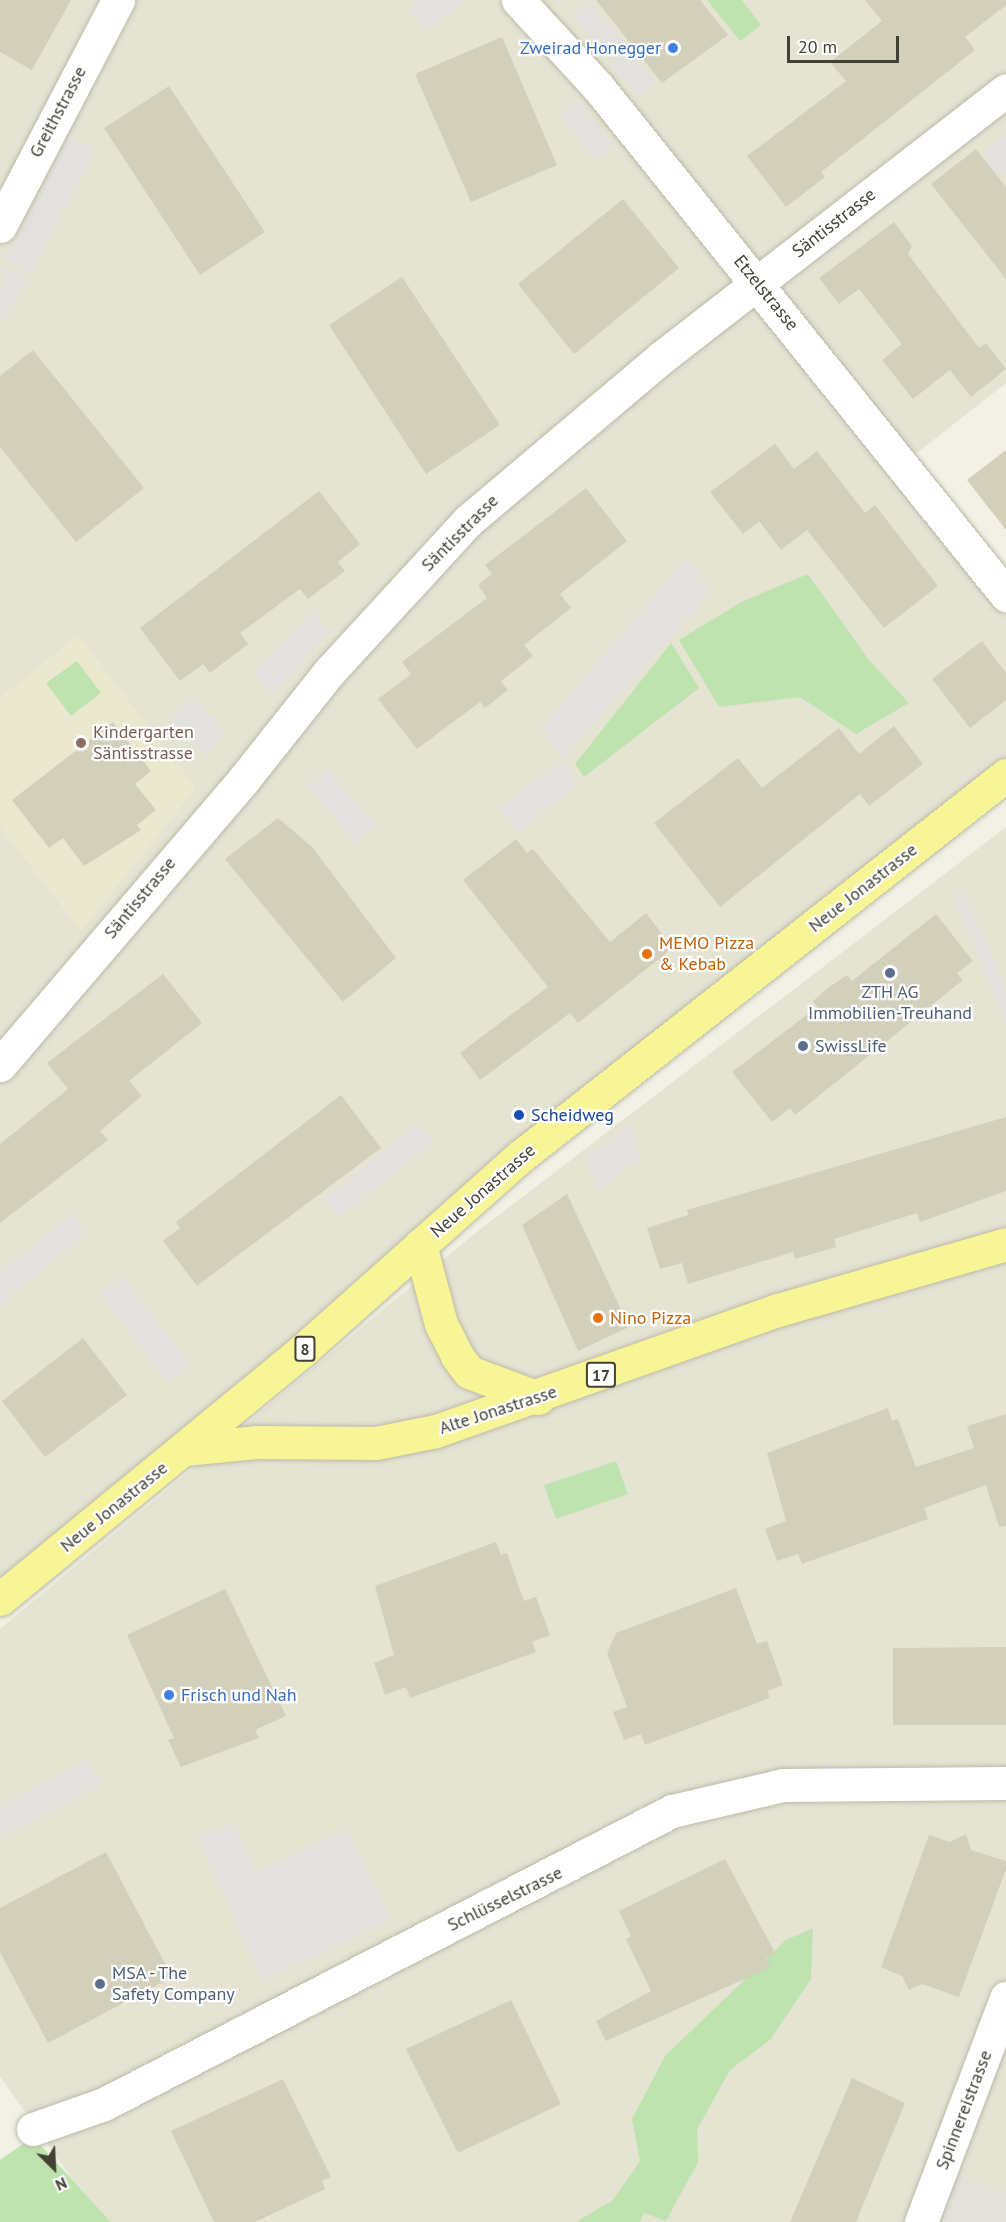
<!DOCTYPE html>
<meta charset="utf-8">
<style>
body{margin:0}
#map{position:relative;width:1006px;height:2222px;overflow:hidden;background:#f1f1e5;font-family:"PT Sans",sans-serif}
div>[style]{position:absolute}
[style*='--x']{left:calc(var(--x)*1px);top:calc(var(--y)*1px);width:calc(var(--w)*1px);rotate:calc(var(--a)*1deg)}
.residential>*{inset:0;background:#e5e4d3}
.industrial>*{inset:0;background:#e3e1da}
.education>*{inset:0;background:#eae9cf}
.green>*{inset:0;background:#bfe3af}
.parking>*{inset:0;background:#e2e1dd}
.building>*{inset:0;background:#d2cfbb}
.roads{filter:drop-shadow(0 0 2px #bcbaa8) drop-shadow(0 0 2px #bcbaa8)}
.minor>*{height:33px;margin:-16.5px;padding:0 16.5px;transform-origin:16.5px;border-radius:16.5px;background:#fff}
.major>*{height:33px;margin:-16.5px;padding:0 16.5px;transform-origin:16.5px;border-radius:16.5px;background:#f8f597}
.dots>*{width:16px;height:16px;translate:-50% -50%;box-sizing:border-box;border:3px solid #fff;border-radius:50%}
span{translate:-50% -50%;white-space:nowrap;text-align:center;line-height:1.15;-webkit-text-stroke:4.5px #fff;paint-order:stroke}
.shield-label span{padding:2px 4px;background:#fff;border:2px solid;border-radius:4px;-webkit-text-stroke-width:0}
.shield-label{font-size:16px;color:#434135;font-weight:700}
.shop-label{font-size:18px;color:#366cbe}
.right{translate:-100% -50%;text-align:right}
.left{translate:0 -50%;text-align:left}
.street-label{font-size:18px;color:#434135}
.education-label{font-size:18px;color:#785e54}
.food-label{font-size:18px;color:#c56008}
.service-label{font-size:18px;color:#4e5e75}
.transit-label{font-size:18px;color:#164399}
.north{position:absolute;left:24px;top:2138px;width:60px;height:60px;-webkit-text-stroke:4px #fff;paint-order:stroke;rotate:156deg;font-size:16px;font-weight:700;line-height:24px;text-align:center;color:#434135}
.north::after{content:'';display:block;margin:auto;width:21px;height:27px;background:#434135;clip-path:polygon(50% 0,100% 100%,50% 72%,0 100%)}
.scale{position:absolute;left:787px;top:36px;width:112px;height:27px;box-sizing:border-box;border:3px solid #434135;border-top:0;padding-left:8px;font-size:18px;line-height:21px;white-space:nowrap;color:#434135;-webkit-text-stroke:4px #fff;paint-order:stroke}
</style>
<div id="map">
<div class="residential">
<div style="clip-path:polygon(0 0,1006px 0,1006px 383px,903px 464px,1006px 595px,1006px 775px,0 1599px)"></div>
<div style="clip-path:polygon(1006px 827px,1006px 2194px,942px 2168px,921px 2222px,111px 2222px,72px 2179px,0 2076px,0 1629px,474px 1234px)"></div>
</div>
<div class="industrial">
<div style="clip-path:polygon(942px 2168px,1006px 2194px,1006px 2222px,921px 2222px)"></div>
</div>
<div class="education">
<div style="clip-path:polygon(78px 635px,196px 788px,81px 931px,0 827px,0 698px)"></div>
</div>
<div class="green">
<div style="clip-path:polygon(707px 0,742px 0,761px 25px,740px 41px)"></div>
<div style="clip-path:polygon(808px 574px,869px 660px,909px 703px,856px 734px,800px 697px,719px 707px,679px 640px,743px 601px)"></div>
<div style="clip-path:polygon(671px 643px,699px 688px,584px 777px,575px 764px)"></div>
<div style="clip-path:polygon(77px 661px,101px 693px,71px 716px,46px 683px)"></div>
<div style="clip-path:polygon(616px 1461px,628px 1494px,556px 1519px,544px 1485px)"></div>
<div style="clip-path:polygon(813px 1928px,811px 1979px,770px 2040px,730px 2070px,697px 2130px,698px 2162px,666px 2221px,644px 2213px,640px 2222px,576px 2222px,613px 2200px,640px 2161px,632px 2119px,665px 2056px,786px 1940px)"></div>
<div style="clip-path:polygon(33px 2137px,111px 2222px,0 2222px,0 2160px)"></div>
</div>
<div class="parking">
<div style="clip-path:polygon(419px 0,467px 0,422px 32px,412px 8px)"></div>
<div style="clip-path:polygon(589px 0,656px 82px,638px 96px,572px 15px)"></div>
<div style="clip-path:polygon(579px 101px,615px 145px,596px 160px,560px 116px)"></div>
<div style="clip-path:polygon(1006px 135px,1006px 172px,1000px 176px,983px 153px)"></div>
<div style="clip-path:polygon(69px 136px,95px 150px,31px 273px,4px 260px)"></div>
<div style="clip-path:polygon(2px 266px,27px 279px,4px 322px,0 320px)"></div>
<div style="clip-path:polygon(687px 558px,711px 592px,564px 757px,542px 728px)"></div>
<div style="clip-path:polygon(314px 613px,330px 632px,272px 694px,253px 672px)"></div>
<div style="clip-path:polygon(193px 696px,223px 733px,207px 756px,169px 719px)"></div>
<div style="clip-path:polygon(560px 761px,578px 784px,518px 831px,500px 808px)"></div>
<div style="clip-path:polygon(327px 769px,376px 826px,355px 843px,307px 785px)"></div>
<div style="clip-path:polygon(964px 890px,1006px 991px,1006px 1024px,953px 894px)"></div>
<div style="clip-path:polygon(631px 1124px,641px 1157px,597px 1190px,586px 1159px)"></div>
<div style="clip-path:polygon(416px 1125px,435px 1141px,339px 1217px,324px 1199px)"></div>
<div style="clip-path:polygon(72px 1214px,87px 1233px,0 1305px,0 1273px)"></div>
<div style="clip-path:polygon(123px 1276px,190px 1365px,168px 1382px,100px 1293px)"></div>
<div style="clip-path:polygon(88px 1760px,101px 1785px,0 1838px,0 1806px)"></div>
<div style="clip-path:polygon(234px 1824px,256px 1873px,347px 1830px,391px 1919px,263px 1981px,198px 1837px)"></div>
</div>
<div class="building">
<div style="clip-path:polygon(0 0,71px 0,32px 70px,0 52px)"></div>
<div style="clip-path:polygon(596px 0,700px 0,728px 35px,662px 83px)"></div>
<div style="clip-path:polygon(865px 0,1006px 0,1006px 5px,965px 37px,975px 50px,821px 172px,825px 177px,786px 207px,747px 156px,846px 81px,830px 62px,882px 21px)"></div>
<div style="clip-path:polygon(502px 37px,557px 165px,471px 202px,415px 74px)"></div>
<div style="clip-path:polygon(169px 86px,265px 232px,200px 275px,104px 128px)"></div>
<div style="clip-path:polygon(976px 149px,1006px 187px,1006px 279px,931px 184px)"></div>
<div style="clip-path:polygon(623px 199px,679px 268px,574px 354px,518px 284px)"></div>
<div style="clip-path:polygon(894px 222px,912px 246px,908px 254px,979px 348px,986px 343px,1006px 369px,971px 397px,950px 370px,913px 399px,882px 360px,902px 344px,859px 289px,839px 304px,819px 278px)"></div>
<div style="clip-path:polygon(402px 277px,500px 425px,426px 474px,329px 325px)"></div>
<div style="clip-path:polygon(33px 350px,144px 488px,76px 542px,0 447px,0 376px)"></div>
<div style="clip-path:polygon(775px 444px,794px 469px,817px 451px,865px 513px,875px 505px,938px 586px,884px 628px,807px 530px,781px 550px,759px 521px,743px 534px,710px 492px)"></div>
<div style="clip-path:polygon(1006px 450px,1006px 530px,967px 480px)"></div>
<div style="clip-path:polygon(586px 488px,627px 541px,560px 594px,571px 608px,524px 645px,533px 656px,501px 681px,508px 690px,485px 708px,480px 702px,417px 749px,378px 699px,411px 674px,402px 662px,487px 598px,478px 585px,492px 574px,485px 565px)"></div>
<div style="clip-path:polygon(319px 491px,360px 544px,338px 562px,345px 571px,308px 599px,300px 589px,240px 633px,248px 644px,210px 673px,203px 664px,180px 681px,140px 628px)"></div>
<div style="clip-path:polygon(982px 641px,1006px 673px,1006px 700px,970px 728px,932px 679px)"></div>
<div style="clip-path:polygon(113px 722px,151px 771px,135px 784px,156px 810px,137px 825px,141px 830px,84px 866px,63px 838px,49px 848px,12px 800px)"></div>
<div style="clip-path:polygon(894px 726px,923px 764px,869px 806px,860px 794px,720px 907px,654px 823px,738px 758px,762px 788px,839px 728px,859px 754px)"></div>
<div style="clip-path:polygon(278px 818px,312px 847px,396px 958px,343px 1002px,225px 859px)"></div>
<div style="clip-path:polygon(516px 839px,527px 853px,533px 849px,610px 942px,646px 913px,673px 948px,578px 1023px,570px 1013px,480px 1080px,460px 1053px,548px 987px,463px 880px)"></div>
<div style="clip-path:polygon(936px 914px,973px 961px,957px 973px,963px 980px,795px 1115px,790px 1108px,772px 1122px,732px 1072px,817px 1007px,813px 1001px,828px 988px,847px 975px,852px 981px)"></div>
<div style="clip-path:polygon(163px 974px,202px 1023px,129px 1081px,142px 1096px,100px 1131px,108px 1140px,0 1223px,0 1144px,68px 1089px,47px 1063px)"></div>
<div style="clip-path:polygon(341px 1095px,381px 1148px,197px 1286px,163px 1241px,180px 1228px,176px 1222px)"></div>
<div style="clip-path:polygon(1006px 1117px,1006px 1191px,920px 1222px,917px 1213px,834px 1239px,836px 1247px,795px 1259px,793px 1252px,688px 1284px,682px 1263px,660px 1269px,647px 1228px,688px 1215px,687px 1210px)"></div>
<div style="clip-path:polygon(567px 1194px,629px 1327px,578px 1351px,522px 1225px)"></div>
<div style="clip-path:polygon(83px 1338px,127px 1395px,45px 1457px,2px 1401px)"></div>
<div style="clip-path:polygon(888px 1408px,892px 1421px,898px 1419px,916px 1467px,974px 1448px,967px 1426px,1006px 1414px,1006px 1526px,999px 1527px,986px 1485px,924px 1508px,928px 1519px,802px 1564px,798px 1554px,777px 1561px,765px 1529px,786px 1521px,767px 1453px)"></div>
<div style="clip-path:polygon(496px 1542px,501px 1555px,507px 1553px,524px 1601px,536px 1597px,550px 1635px,532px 1642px,536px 1652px,410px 1698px,406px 1687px,385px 1695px,374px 1663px,394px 1655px,375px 1586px)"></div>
<div style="clip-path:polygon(736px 1588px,757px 1644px,767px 1641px,783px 1685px,767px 1691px,770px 1698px,645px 1745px,641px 1734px,624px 1740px,613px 1712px,627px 1707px,607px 1653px,616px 1633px)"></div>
<div style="clip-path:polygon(225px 1589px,286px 1716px,255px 1730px,259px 1738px,181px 1767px,168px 1740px,174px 1738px,127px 1635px)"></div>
<div style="clip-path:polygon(1006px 1647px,1006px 1725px,893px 1725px,893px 1648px)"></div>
<div style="clip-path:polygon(966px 1834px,971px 1850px,1006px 1861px,1006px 1869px,959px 1997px,922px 1984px,909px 1990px,902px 1976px,881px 1967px,929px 1835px,950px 1842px)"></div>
<div style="clip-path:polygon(106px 1852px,172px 1977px,48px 2043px,0 1952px,0 1908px)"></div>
<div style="clip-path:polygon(725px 1859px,775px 1953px,766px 1958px,771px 1967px,606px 2041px,596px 2021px,651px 1991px,626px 1939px,631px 1936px,619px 1911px)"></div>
<div style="clip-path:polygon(511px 2000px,561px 2104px,458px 2153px,406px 2049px)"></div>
<div style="clip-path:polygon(852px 2078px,905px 2103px,856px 2222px,790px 2222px)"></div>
<div style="clip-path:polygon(283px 2079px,331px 2177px,322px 2181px,325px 2189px,255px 2222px,214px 2222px,171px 2131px)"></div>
</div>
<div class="roads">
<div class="minor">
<div style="--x:518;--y:0;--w:118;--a:47.4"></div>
<div style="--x:598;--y:87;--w:652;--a:51.23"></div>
<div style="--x:0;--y:226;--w:255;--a:-62.4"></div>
<div style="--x:0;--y:1065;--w:376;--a:-49.5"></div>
<div style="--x:244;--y:779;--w:138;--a:-51.5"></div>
<div style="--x:330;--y:671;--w:205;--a:-47.4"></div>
<div style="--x:469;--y:520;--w:253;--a:-40.2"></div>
<div style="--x:662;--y:357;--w:435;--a:-37.8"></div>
<div style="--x:33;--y:2129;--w:75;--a:-19.4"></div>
<div style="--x:104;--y:2104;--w:639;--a:-27.29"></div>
<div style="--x:672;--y:1811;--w:114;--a:-13.2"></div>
<div style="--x:783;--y:1785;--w:223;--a:-0.5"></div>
<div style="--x:921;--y:2222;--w:240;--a:-69.2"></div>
</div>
<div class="major">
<div style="--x:420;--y:1245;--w:82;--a:75.1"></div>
<div style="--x:441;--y:1324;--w:36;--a:63"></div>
<div style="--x:457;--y:1356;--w:20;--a:53"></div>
<div style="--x:469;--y:1372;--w:74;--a:20.6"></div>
<div style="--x:185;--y:1449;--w:71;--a:-5.6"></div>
<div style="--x:256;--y:1442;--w:120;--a:0.5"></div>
<div style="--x:376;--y:1443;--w:61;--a:-11.3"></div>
<div style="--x:436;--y:1431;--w:363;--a:-19.5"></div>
<div style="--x:778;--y:1310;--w:237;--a:-16.1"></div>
<div style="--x:0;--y:1599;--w:392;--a:-39.4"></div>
<div style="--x:303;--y:1350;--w:292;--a:-41.7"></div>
<div style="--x:521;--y:1156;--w:617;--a:-38.15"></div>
</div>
</div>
<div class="dots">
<div style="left:673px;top:48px;background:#3f7fe0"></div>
<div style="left:81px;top:743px;background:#8d6e63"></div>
<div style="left:647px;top:954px;background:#e8710a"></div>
<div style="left:890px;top:973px;background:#5c6f8a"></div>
<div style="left:803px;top:1046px;background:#5c6f8a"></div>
<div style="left:519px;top:1115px;background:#1a4fb4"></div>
<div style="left:598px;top:1318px;background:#e8710a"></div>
<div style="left:169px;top:1695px;background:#3f7fe0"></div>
<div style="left:100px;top:1984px;background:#5c6f8a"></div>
</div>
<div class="shield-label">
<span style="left:305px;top:1349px">8</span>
<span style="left:601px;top:1375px">17</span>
</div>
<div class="shop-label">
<span class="right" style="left:661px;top:48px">Zweirad Honegger</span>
<span class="left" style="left:181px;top:1695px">Frisch und Nah</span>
</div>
<div class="street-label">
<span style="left:58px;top:112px;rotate:-62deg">Greithstrasse</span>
<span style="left:834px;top:223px;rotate:-38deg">Säntisstrasse</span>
<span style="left:766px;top:293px;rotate:51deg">Etzelstrasse</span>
<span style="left:460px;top:533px;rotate:-45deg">Säntisstrasse</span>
<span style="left:863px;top:888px;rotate:-38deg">Neue Jonastrasse</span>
<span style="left:140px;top:898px;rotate:-50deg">Säntisstrasse</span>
<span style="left:483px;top:1191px;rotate:-41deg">Neue Jonastrasse</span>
<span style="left:498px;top:1410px;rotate:-18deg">Alte Jonastrasse</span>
<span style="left:114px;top:1507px;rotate:-39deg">Neue Jonastrasse</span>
<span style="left:505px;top:1899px;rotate:-26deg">Schlüsselstrasse</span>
<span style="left:964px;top:2110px;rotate:-69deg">Spinnereistrasse</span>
</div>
<div class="education-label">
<span class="left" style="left:93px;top:743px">Kindergarten<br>Säntisstrasse</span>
</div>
<div class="food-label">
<span class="left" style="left:659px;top:954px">MEMO Pizza<br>&amp; Kebab</span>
<span class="left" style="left:610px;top:1318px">Nino Pizza</span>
</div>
<div class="service-label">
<span style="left:890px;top:1003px">ZTH AG<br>Immobilien-Treuhand</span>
<span class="left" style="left:815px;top:1046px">SwissLife</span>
<span class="left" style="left:112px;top:1984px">MSA - The<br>Safety Company</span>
</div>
<div class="transit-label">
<span class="left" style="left:531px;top:1115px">Scheidweg</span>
</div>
<div class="north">N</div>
<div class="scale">20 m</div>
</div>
